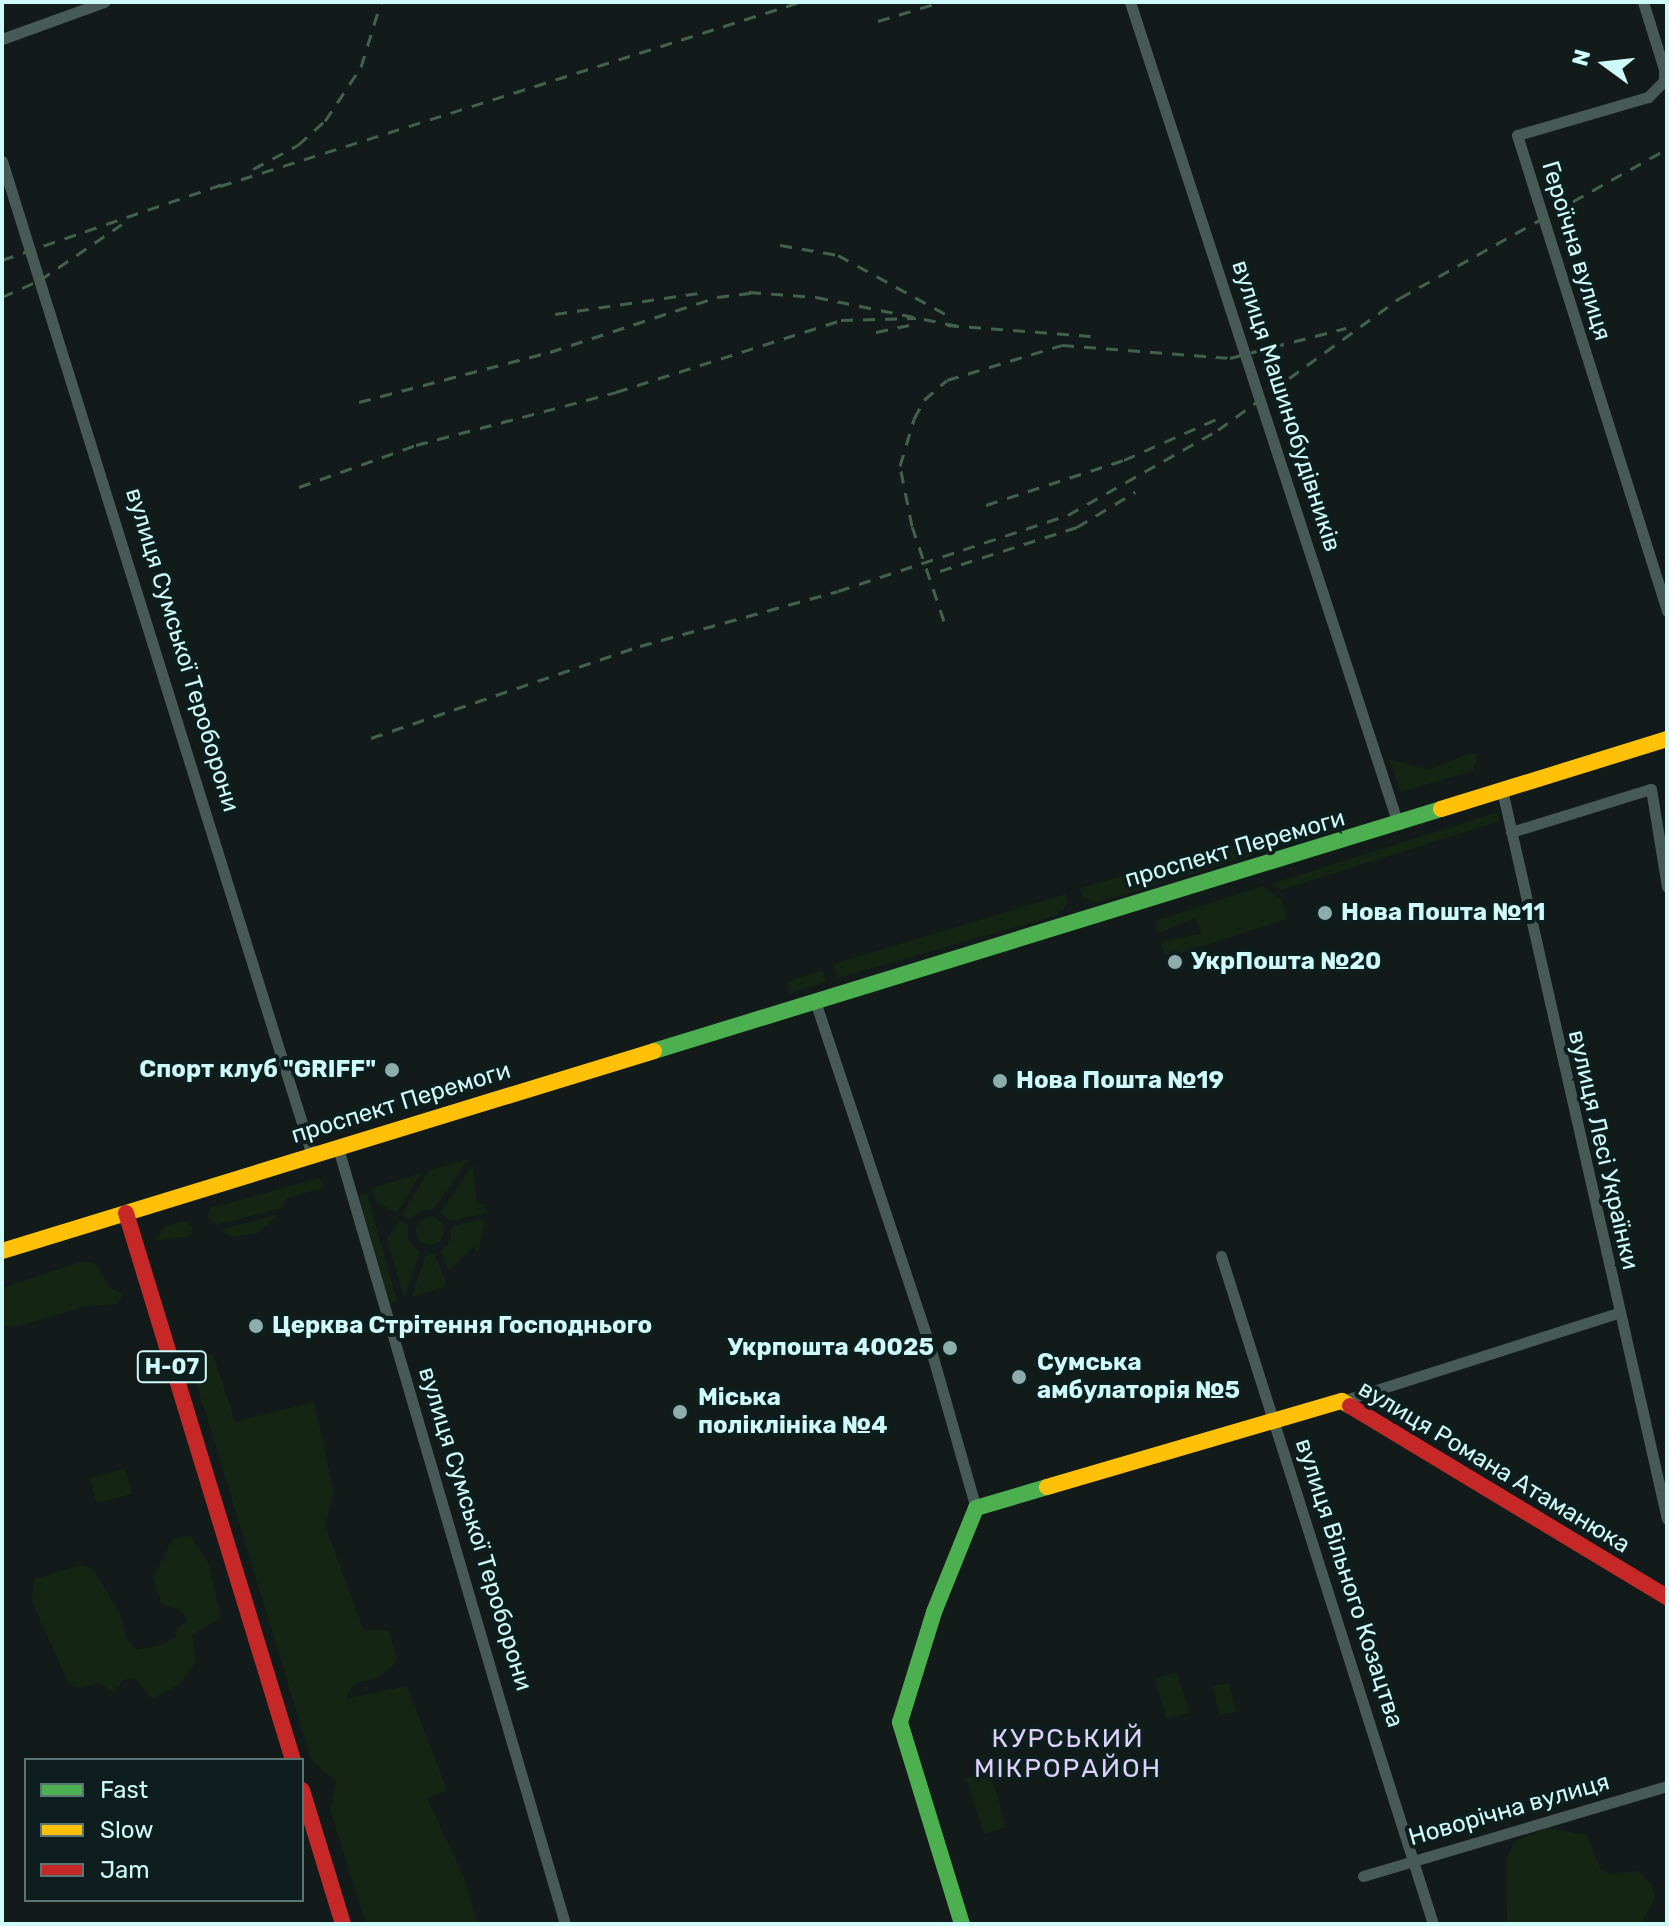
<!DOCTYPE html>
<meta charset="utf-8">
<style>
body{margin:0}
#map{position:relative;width:1669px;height:1926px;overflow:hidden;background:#121a1a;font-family:Rubik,sans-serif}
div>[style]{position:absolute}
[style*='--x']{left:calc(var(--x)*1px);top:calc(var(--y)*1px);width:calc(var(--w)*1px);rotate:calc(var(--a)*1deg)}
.green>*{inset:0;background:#152513}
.round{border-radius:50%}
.street>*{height:11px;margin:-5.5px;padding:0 5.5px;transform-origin:5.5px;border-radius:5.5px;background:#485a58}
.fast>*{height:16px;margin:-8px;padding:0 8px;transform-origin:8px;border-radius:8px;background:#4caf50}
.slow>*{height:16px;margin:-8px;padding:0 8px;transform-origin:8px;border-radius:8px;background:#ffc107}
.jam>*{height:16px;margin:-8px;padding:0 8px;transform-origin:8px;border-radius:8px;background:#c62828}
.rail>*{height:3px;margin-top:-1.5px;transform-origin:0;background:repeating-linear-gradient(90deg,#42614c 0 12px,transparent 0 22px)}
.dots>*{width:22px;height:22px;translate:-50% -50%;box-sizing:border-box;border:4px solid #0e1d1d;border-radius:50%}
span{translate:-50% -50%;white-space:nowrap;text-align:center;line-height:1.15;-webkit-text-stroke:8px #0e1d1d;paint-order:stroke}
.shield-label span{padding:2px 6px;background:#0e1d1d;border:2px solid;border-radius:6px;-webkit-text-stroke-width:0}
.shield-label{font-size:22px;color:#cffafa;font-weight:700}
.street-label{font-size:24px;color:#cffafa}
.poi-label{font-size:24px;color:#cffafa;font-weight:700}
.left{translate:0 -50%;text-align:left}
.right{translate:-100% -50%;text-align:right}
.neighbourhood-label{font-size:26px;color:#dbd1fa;letter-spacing:2px}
.frame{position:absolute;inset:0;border:4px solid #cffafa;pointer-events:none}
.legend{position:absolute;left:24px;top:1758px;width:280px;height:144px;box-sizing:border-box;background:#0e1d1d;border:2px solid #5b7575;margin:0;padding:10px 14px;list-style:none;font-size:24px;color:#cffafa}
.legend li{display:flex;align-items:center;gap:16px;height:40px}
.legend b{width:40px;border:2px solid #5b7575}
.north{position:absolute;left:1565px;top:24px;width:80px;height:80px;-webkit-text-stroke:6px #0e1d1d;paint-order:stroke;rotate:285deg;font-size:22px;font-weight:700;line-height:32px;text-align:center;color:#cffafa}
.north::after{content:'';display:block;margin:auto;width:28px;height:36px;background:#cffafa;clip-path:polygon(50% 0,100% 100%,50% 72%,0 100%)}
</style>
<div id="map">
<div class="green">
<div style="clip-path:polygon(1468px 754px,1478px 754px,1473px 771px,1401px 792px,1389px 759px,1428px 770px)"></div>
<div style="clip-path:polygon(1498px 812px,1500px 821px,1281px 890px,1271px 884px)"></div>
<div style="clip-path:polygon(1280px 828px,1286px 844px,1172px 880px,1167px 863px)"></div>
<div style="clip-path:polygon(1155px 867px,1161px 883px,1095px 903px,1082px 896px,1080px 888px)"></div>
<div style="clip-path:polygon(1263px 886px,1282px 900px,1287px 919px,1166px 958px,1161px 942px,1201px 934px,1196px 918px,1159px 933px,1155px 921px)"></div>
<div style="clip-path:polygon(1066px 894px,1068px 904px,1058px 915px,838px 978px,833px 964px)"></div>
<div style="clip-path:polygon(823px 970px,826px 982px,790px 994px,787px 982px)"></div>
<div style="clip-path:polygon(468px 1159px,434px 1209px,419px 1211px,410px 1220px,402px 1215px,428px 1171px)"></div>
<div style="clip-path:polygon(473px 1164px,477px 1203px,485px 1204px,487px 1213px,450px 1221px,441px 1212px)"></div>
<div style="clip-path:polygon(421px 1173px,397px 1213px,376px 1202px,373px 1188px)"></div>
<div style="clip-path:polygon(320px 1178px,323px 1188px,287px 1198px,282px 1208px,216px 1225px,208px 1216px,210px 1208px)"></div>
<div style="clip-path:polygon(367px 1194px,397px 1301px,389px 1304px,359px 1196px)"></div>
<div style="clip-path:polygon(279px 1214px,258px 1233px,231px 1237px,221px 1230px)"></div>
<div class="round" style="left:416px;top:1217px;width:28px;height:28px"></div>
<div style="clip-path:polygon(485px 1219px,478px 1252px,473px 1247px,449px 1271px,441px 1252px,451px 1240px,451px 1226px)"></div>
<div style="clip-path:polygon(399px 1220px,408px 1225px,408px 1239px,420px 1252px,404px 1299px,387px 1239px)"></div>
<div style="clip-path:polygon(185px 1221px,193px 1229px,190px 1236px,155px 1241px,164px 1226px)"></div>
<div style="clip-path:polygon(426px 1254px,435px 1254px,447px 1286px,412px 1297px)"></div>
<div style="clip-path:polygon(84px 1261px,96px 1264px,110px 1288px,123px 1294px,117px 1304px,87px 1306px,15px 1327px,2px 1325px,2px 1288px)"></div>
<div style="clip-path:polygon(213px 1354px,235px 1422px,314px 1402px,334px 1492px,325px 1525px,363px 1629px,389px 1631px,398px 1661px,377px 1679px,356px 1682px,345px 1699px,407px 1686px,447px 1790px,427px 1798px,463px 1875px,478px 1924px,366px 1924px,330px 1810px,336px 1782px,311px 1759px,190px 1362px)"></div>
<div style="clip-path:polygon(125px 1469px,132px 1494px,96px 1503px,90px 1478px)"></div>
<div style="clip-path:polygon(190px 1535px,209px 1564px,221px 1618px,192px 1635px,196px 1661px,180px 1684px,152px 1699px,134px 1678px,124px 1680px,113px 1692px,99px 1683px,78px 1688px,68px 1683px,32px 1601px,34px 1579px,81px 1565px,92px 1568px,121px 1615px,127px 1639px,136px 1649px,154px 1647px,175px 1638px,178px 1627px,188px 1621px,182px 1611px,162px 1605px,153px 1578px,173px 1539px)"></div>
<div style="clip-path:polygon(1177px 1672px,1189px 1713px,1166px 1719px,1155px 1679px)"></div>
<div style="clip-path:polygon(1229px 1683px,1236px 1712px,1219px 1715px,1213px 1686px)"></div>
<div style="clip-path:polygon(990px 1771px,1006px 1827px,984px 1834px,966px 1778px)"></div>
<div style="clip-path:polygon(1548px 1828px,1587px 1835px,1601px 1870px,1611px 1874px,1639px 1871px,1651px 1884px,1655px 1899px,1641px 1924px,1507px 1924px,1506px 1859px,1515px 1841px)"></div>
</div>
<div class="street">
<div style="--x:1130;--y:2;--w:865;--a:71.94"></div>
<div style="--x:1643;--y:2;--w:70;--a:72.6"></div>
<div style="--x:1664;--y:69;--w:12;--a:90"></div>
<div style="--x:1664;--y:81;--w:23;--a:135"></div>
<div style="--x:1648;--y:97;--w:136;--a:163.8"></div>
<div style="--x:1517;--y:135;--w:499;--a:72.5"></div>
<div style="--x:2;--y:39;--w:109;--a:-19.9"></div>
<div style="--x:2;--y:161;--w:1041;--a:72.68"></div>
<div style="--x:1502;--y:790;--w:747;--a:77.25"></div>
<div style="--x:1511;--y:832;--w:146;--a:-17.1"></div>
<div style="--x:1651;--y:789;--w:99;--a:80.7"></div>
<div style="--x:815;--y:1001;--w:357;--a:71.6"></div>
<div style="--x:928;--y:1340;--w:175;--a:74.1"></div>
<div style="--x:338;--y:1148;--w:809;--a:73.69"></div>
<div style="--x:1221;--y:1256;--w:701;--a:72.39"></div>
<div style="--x:1342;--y:1401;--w:289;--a:-17.7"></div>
<div style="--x:1363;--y:1876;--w:317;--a:-16.5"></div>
</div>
<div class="fast">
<div style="--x:654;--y:1051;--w:823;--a:-17.09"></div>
<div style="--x:962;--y:1924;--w:211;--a:-107.1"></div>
<div style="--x:900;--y:1722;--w:115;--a:-72.8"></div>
<div style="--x:934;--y:1612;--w:112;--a:-68"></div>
<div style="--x:976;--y:1508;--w:74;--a:-16.5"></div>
</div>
<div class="slow">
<div style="--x:1441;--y:809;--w:237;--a:-17.2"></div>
<div style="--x:2;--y:1251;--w:682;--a:-17.05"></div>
<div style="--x:1047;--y:1487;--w:307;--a:-16.3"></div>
<div style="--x:1342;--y:1401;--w:9;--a:32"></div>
</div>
<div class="jam">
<div style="--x:126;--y:1213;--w:572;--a:73.02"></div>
<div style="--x:1350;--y:1406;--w:370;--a:31.1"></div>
<div style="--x:302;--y:1790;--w:140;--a:73"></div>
</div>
<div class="rail">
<div style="--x:878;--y:21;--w:66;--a:-16.8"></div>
<div style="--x:253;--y:169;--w:51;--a:-28.1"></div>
<div style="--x:298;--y:145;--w:36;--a:-42"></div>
<div style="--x:325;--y:121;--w:65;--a:-56.3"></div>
<div style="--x:361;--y:67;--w:68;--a:-72.9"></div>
<div style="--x:220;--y:186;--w:608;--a:-17.6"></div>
<div style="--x:780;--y:245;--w:59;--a:9.8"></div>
<div style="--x:838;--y:255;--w:129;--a:28.8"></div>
<div style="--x:2;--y:260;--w:240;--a:-19"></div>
<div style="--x:749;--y:292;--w:67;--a:4.3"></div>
<div style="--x:816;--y:297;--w:145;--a:11.5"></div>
<div style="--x:2;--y:297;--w:42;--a:-24.1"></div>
<div style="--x:40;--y:280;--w:99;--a:-34.3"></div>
<div style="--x:555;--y:314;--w:152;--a:-8.3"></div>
<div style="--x:947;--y:325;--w:144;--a:4.4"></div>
<div style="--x:876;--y:332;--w:40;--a:-12"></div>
<div style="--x:359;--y:402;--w:197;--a:-14.7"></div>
<div style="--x:550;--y:352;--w:176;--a:-18.2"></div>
<div style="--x:717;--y:297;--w:41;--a:-7"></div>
<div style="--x:299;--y:487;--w:124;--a:-19.7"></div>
<div style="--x:416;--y:445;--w:207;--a:-14.8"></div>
<div style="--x:616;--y:392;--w:236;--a:-17.7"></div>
<div style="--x:841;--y:320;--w:75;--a:-1.5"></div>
<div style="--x:986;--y:505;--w:145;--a:-18.1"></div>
<div style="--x:1124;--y:460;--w:104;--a:-23.9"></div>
<div style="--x:940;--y:571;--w:144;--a:-17.8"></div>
<div style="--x:1077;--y:527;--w:68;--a:-31.1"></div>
<div style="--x:944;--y:621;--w:100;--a:-108.6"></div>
<div style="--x:912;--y:526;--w:61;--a:-101.3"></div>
<div style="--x:900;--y:466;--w:49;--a:-73.4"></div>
<div style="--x:914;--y:419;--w:21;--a:-62"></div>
<div style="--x:924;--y:400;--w:30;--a:-41"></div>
<div style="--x:947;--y:380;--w:120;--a:-16.9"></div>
<div style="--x:1062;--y:345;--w:169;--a:4.4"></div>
<div style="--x:1230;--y:358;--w:120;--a:-14.5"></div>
<div style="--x:371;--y:738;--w:284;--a:-18.9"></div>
<div style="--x:640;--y:646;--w:205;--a:-15.5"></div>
<div style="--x:838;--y:591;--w:242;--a:-18.3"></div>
<div style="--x:1068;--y:515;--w:172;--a:-29.5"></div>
<div style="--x:1218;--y:430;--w:225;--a:-36"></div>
<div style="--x:1400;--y:298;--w:306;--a:-29.2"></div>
</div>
<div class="dots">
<div style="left:1325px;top:913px;background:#8dacac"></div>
<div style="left:1175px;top:962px;background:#8dacac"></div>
<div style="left:392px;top:1070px;background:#8dacac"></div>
<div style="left:1000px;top:1081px;background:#8dacac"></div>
<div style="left:256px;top:1326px;background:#8dacac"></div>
<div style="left:950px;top:1348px;background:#8dacac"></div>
<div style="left:1019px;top:1377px;background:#8dacac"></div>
<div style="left:680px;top:1412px;background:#8dacac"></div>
</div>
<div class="shield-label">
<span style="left:172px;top:1367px">Н-07</span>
</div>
<div class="street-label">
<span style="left:1576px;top:251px;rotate:73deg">Героїчна вулиця</span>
<span style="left:1286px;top:406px;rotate:72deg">вулиця Машинобудівників</span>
<span style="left:182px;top:650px;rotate:73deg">вулиця Сумської Тероборони</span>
<span style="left:1235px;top:849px;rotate:-16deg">проспект Перемоги</span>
<span style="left:401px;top:1103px;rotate:-17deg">проспект Перемоги</span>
<span style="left:1603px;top:1150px;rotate:77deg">вулиця Лесі Українки</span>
<span style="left:1494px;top:1467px;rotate:31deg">вулиця Романа Атаманюка</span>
<span style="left:475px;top:1529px;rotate:73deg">вулиця Сумської Тероборони</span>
<span style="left:1349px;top:1583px;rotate:72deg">вулиця Вільного Козацтва</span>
<span style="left:1509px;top:1810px;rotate:-16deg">Новорічна вулиця</span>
</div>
<div class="poi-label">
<span class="left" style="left:1341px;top:913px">Нова Пошта №11</span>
<span class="left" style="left:1191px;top:962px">УкрПошта №20</span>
<span class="right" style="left:376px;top:1070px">Спорт клуб "GRIFF"</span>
<span class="left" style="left:1016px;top:1081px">Нова Пошта №19</span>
<span class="left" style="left:272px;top:1326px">Церква Стрітення Господнього</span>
<span class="right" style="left:934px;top:1348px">Укрпошта 40025</span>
<span class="left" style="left:1037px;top:1377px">Сумська<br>амбулаторія №5</span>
<span class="left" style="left:698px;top:1412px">Міська<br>поліклініка №4</span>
</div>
<div class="neighbourhood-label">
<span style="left:1068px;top:1754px">КУРСЬКИЙ<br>МІКРОРАЙОН</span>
</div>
<div class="frame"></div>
<ul class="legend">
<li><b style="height:10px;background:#4caf50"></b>Fast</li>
<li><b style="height:10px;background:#ffc107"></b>Slow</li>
<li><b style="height:10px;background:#c62828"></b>Jam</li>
</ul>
<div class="north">N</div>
</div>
